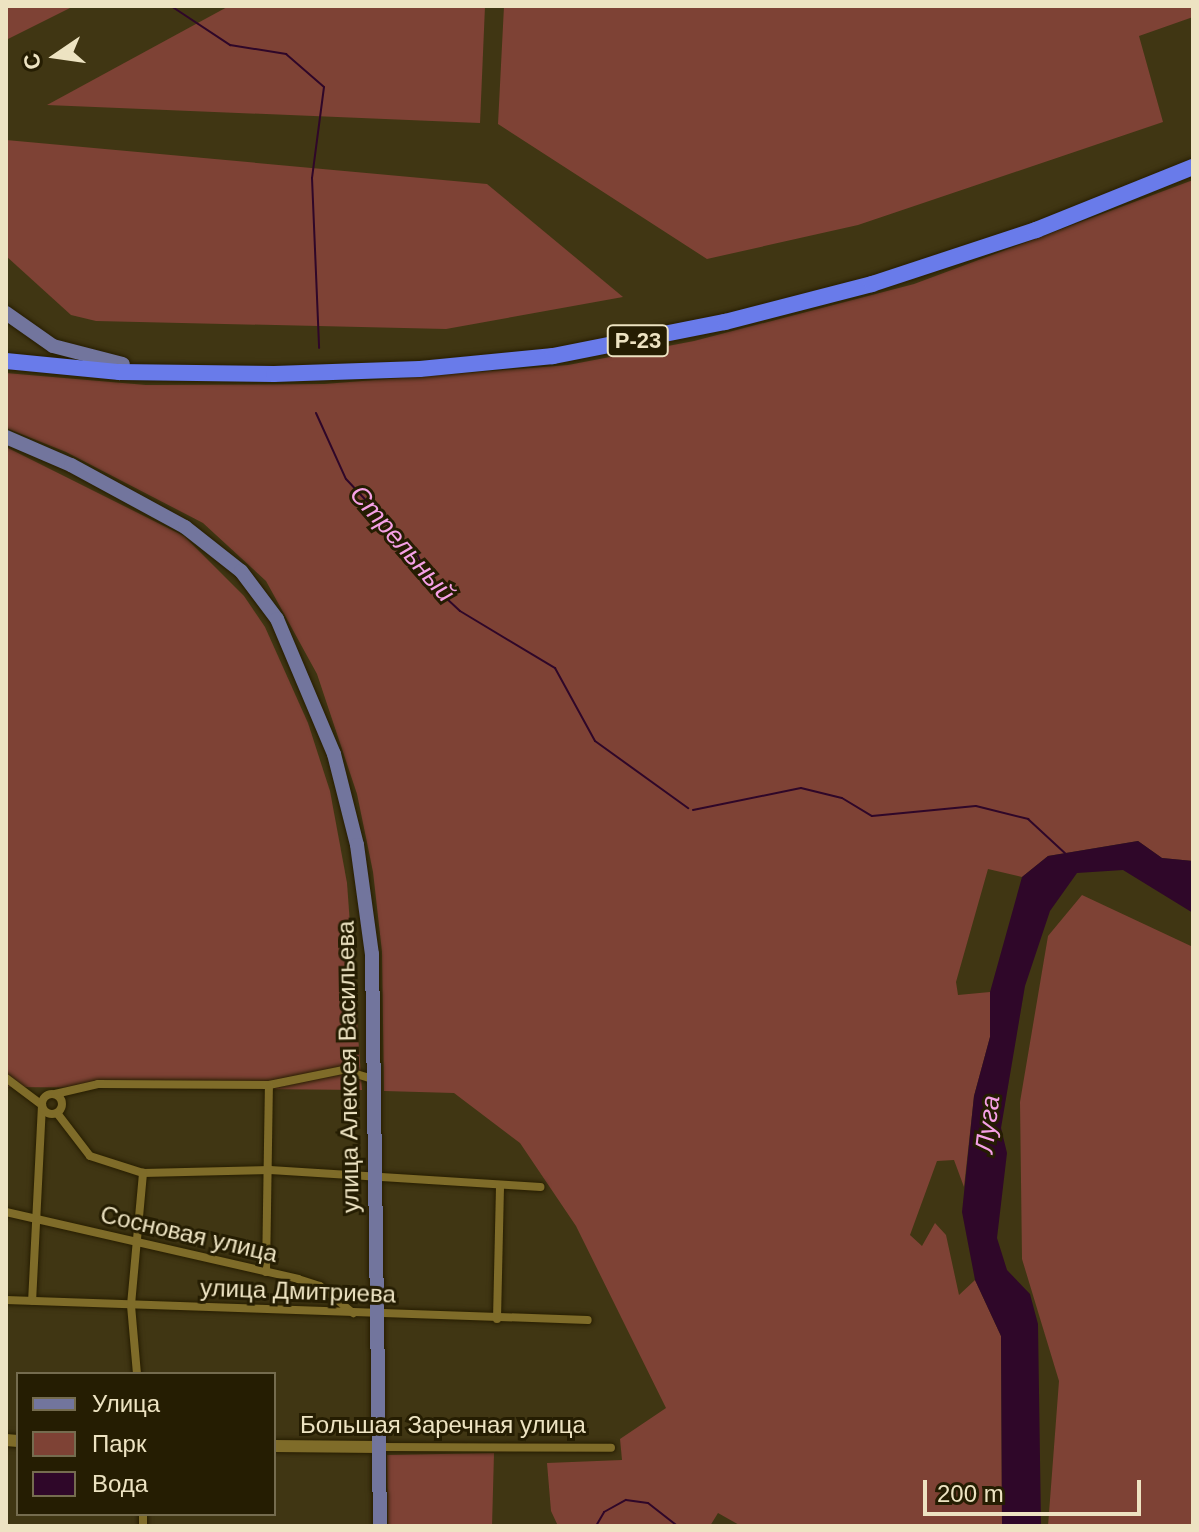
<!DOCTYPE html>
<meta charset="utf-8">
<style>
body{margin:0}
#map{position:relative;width:1199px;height:1532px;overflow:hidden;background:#403613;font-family:Arial,sans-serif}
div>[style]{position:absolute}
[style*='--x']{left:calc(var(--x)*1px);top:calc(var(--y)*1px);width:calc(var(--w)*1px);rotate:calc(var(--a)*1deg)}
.green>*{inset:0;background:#7e4235}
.water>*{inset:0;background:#2f0729}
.stream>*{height:2px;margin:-1px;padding:0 1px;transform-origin:1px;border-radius:1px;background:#2f0729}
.roads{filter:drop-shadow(0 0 2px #261d00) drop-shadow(0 0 2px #261d00)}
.street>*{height:8px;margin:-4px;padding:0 4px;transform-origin:4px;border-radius:4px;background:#7f6c29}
.street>.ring{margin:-4px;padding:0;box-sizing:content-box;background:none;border:8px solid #7f6c29;border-radius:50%}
.secondary>*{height:12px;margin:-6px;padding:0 6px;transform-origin:6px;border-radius:6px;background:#7f6c29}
.primary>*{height:14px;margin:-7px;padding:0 7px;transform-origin:7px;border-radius:7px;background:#72759d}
.highway>*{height:16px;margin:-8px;padding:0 8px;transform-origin:8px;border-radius:8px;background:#697bea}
span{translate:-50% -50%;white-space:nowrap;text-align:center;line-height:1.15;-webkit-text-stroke:6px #251d02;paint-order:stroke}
.shield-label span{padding:2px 6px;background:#251d02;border:2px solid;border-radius:6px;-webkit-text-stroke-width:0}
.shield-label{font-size:22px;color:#ede3c2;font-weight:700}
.street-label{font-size:24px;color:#ede3c2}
.water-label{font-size:26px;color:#f6a1e6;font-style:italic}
.frame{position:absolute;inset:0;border:8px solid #ede3c2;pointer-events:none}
.legend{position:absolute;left:16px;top:1372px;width:260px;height:144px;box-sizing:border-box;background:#251d02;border:2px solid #756c4f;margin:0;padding:10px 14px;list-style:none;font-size:24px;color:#ede3c2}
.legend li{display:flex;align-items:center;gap:16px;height:40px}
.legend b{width:40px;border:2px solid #756c4f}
.north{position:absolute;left:16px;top:16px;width:80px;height:80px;-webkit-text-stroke:6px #251d02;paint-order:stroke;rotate:257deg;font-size:22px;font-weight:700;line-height:32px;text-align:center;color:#ede3c2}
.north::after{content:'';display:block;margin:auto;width:28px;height:36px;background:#ede3c2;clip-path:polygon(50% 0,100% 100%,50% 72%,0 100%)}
.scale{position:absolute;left:923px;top:1480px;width:218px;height:36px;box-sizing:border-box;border:4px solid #ede3c2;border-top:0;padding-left:10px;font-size:24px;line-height:28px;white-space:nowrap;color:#ede3c2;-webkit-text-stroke:6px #251d02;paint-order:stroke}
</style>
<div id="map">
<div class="green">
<div style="clip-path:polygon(6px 6px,74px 6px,6px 40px)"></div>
<div style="clip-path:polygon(229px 6px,485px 6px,480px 123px,47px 105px)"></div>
<div style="clip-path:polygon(504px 6px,1193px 6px,1193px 17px,1139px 36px,1163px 122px,858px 225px,707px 259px,498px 124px)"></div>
<div style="clip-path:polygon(6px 140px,487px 184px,623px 297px,446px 329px,96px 321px,71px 315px,6px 256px)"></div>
<div style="clip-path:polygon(1193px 180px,1193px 861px,1162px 858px,1138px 841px,1048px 856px,1022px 877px,988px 869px,956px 982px,958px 995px,990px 992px,990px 1037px,974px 1096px,964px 1187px,954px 1160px,937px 1161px,910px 1235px,922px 1246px,935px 1223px,946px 1235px,959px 1295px,975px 1280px,1001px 1336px,1002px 1526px,741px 1526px,718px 1513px,710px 1526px,558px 1526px,551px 1511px,547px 1463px,622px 1460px,620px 1439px,666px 1408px,576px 1226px,520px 1143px,454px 1093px,384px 1091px,382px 952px,373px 872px,357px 794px,317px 674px,266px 581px,203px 523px,66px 452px,6px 428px,6px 373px,146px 385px,324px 384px,568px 365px,694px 341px,914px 284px)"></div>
<div style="clip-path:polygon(6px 447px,184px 536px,244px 596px,265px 627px,308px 723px,330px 791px,347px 883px,362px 1090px,6px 1087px)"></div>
<div style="clip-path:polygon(1082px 895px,1193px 947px,1193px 1526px,1048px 1526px,1059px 1381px,1022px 1259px,1020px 1102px,1048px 936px)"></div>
<div style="clip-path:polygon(494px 1453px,492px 1526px,388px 1526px,387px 1455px)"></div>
</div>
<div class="water">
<div style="clip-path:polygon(1138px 841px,1162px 858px,1193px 861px,1193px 913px,1123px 870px,1077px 873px,1050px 911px,1025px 986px,1001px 1128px,1007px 1153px,997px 1238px,1007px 1270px,1030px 1294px,1038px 1324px,1041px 1526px,1002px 1526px,1001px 1336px,975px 1280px,962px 1212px,974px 1096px,990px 1037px,990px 992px,1022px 877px,1048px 856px)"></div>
</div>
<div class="stream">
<div style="--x:171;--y:6;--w:71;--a:33.5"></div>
<div style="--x:230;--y:45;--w:57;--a:9.1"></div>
<div style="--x:286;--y:54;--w:50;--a:41"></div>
<div style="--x:324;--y:87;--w:92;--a:97.5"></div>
<div style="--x:312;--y:178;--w:170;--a:87.6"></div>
<div style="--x:316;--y:413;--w:72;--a:65.6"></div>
<div style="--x:346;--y:479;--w:105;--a:46.9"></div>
<div style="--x:418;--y:556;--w:30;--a:66"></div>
<div style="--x:430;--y:583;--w:41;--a:43"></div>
<div style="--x:460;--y:611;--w:111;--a:31"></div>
<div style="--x:555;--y:668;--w:83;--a:61.3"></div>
<div style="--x:595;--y:741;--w:115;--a:35.8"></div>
<div style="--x:693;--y:810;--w:110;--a:-11.5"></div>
<div style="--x:801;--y:788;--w:42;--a:13.7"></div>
<div style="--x:842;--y:798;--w:35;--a:31"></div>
<div style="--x:872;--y:816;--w:104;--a:-5.5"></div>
<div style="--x:976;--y:806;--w:54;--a:14"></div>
<div style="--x:1028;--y:819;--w:53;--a:42.7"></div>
<div style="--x:596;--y:1526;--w:16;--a:-60"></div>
<div style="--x:604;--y:1512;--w:25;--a:-29"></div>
<div style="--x:626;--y:1500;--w:22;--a:8"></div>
<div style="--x:648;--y:1503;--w:37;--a:38"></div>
</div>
<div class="roads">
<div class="street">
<div style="--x:6;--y:1078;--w:45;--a:36.9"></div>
<div style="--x:42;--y:1105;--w:196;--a:92.9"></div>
<div class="ring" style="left:42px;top:1094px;width:12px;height:12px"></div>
<div style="--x:55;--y:1094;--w:44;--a:-13.1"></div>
<div style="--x:98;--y:1084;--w:171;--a:0.3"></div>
<div style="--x:269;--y:1085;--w:76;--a:-11.5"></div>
<div style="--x:343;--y:1070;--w:34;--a:17"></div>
<div style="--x:57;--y:1113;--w:54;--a:52.5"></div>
<div style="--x:90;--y:1156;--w:56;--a:17.8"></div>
<div style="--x:143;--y:1173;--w:127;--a:-1.4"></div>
<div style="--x:270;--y:1170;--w:271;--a:3.6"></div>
<div style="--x:6;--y:1212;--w:300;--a:12.9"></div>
<div style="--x:298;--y:1279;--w:23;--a:18"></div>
<div style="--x:320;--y:1286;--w:43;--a:39.3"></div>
<div style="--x:266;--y:1272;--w:187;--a:-89.1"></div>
<div style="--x:6;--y:1300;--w:582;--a:1.97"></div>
<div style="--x:497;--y:1319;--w:134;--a:-88.7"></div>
<div style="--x:137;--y:1374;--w:69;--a:-95"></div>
<div style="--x:131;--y:1305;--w:133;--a:-84.8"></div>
<div style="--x:379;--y:1447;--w:232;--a:0.2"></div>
<div style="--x:143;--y:1514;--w:12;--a:90"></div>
</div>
<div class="secondary">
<div style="--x:6;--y:1440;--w:12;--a:5"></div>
<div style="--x:274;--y:1446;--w:105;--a:0.5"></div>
</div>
<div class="primary">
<div style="--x:6;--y:313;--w:57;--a:35.1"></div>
<div style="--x:53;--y:346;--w:72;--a:14.4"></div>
<div style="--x:6;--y:437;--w:71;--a:23.3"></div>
<div style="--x:71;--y:465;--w:130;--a:28.5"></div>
<div style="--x:185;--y:527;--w:71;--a:38.2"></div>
<div style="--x:241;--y:571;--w:60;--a:53.1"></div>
<div style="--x:277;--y:619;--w:147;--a:67.1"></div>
<div style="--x:334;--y:754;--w:94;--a:75.8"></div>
<div style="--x:357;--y:845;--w:110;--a:82.2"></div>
<div style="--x:372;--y:954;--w:572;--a:89.2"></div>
</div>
<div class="highway">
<div style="--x:6;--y:361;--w:114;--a:5.6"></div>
<div style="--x:119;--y:372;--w:155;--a:0.7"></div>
<div style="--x:274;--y:374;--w:146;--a:-2"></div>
<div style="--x:420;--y:369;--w:134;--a:-5.6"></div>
<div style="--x:553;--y:356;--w:175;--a:-11.2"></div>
<div style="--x:725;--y:322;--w:152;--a:-14.5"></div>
<div style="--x:872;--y:284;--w:173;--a:-18.2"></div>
<div style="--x:1036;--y:230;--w:169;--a:-21.9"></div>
</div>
</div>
<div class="shield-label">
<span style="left:638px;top:341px">Р-23</span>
</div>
<div class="street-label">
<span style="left:348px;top:1067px;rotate:-91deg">улица Алексея Васильева</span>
<span style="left:189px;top:1234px;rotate:13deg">Сосновая улица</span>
<span style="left:298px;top:1291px;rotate:2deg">улица Дмитриева</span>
<span style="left:443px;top:1425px">Большая Заречная улица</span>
</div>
<div class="water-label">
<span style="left:402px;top:544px;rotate:49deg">Стрельный</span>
<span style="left:988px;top:1124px;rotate:-83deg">Луга</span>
</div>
<div class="frame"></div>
<ul class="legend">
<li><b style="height:10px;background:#72759d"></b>Улица</li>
<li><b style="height:22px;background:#7e4235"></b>Парк</li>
<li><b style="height:22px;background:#2f0729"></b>Вода</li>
</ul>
<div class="north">С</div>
<div class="scale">200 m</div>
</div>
